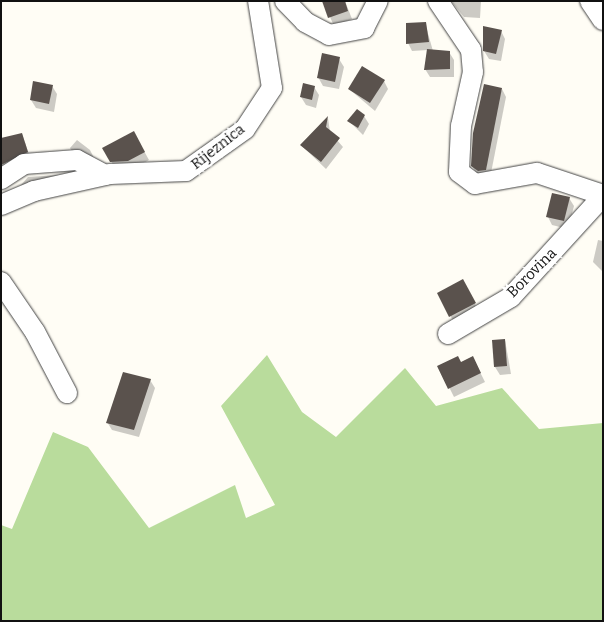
<!DOCTYPE html>
<style>
body{margin:0}
#map{position:relative;width:604px;height:622px;overflow:hidden;background:#fffdf5;font-family:Bitter,serif}
div>[style]{position:absolute}
[style*='--x']{left:calc(var(--x)*1px);top:calc(var(--y)*1px);width:calc(var(--w)*1px);rotate:calc(var(--a)*1deg)}
.forest>*{inset:0;background:#b9dc9c}
.shadow>*{inset:0;background:#0003}
.building>*{inset:0;background:#5a524d}
.roads{filter:drop-shadow(0 0 1px #444) drop-shadow(0 0 1px #444)}
.minor>*{height:20px;margin:-10px;padding:0 10px;transform-origin:10px;border-radius:10px;background:#fff}
span{translate:-50% -50%;white-space:nowrap;text-align:center;line-height:1.15;-webkit-text-stroke:5px #fff;paint-order:stroke}
.street-label{font-size:15px;color:#111}
.frame{position:absolute;inset:0;border:2px solid #111;pointer-events:none}
</style>
<div id="map">
<div class="forest">
<div style="clip-path:polygon(267px 355px,302px 412px,336px 437px,405px 368px,436px 406px,502px 388px,539px 429px,603px 423px,603px 621px,1px 621px,1px 525px,12px 529px,53px 432px,88px 447px,149px 528px,235px 485px,246px 518px,275px 505px,221px 406px)"></div>
</div>
<div class="shadow">
<div style="clip-path:polygon(323px 1px,345px 1px,352px 19px,334px 26px)"></div>
<div style="clip-path:polygon(451px 1px,481px 1px,480px 18px,464px 17px)"></div>
<div style="clip-path:polygon(425px 23px,433px 51px,449px 52px,454px 60px,454px 77px,430px 77px,425px 69px,428px 50px,412px 51px,408px 43px)"></div>
<div style="clip-path:polygon(501px 31px,505px 39px,501px 61px,489px 59px,484px 51px)"></div>
<div style="clip-path:polygon(339px 59px,344px 67px,339px 89px,323px 86px,318px 77px)"></div>
<div style="clip-path:polygon(384px 81px,388px 89px,375px 111px,349px 89px)"></div>
<div style="clip-path:polygon(52px 86px,57px 94px,54px 112px,36px 108px,31px 100px)"></div>
<div style="clip-path:polygon(314px 87px,319px 95px,316px 108px,306px 105px,301px 97px)"></div>
<div style="clip-path:polygon(502px 89px,506px 97px,490px 178px,477px 174px,472px 166px)"></div>
<div style="clip-path:polygon(364px 116px,369px 124px,363px 135px,349px 121px)"></div>
<div style="clip-path:polygon(328px 118px,330px 132px,343px 147px,326px 169px,302px 146px)"></div>
<div style="clip-path:polygon(134px 133px,149px 160px,132px 169px,116px 170px,104px 149px)"></div>
<div style="clip-path:polygon(22px 134px,31px 160px,1px 176px,1px 139px)"></div>
<div style="clip-path:polygon(77px 140px,90px 150px,94px 158px,75px 156px,70px 148px)"></div>
<div style="clip-path:polygon(58px 175px,62px 181px,25px 192px,21px 185px,28px 177px)"></div>
<div style="clip-path:polygon(569px 198px,574px 206px,568px 229px,552px 225px,548px 217px)"></div>
<div style="clip-path:polygon(598px 240px,603px 241px,603px 272px,593px 262px)"></div>
<div style="clip-path:polygon(463px 281px,479px 312px,455px 324px,438px 294px)"></div>
<div style="clip-path:polygon(505px 340px,511px 374px,500px 375px,495px 367px)"></div>
<div style="clip-path:polygon(461px 363px,477px 366px,485px 382px,454px 397px,439px 367px)"></div>
<div style="clip-path:polygon(150px 380px,155px 388px,139px 437px,112px 430px,107px 422px)"></div>
</div>
<div class="building">
<div style="clip-path:polygon(322px 1px,345px 1px,348px 11px,328px 18px)"></div>
<div style="clip-path:polygon(426px 22px,429px 42px,406px 44px,406px 23px)"></div>
<div style="clip-path:polygon(483px 26px,502px 30px,496px 54px,483px 51px)"></div>
<div style="clip-path:polygon(427px 49px,450px 51px,450px 69px,424px 70px)"></div>
<div style="clip-path:polygon(322px 53px,340px 57px,335px 82px,317px 78px)"></div>
<div style="clip-path:polygon(362px 66px,385px 80px,370px 103px,348px 89px)"></div>
<div style="clip-path:polygon(33px 81px,53px 85px,49px 104px,30px 100px)"></div>
<div style="clip-path:polygon(303px 83px,315px 86px,312px 100px,300px 97px)"></div>
<div style="clip-path:polygon(484px 84px,502px 88px,486px 170px,478px 171px,471px 166px,473px 133px)"></div>
<div style="clip-path:polygon(357px 109px,365px 115px,358px 128px,347px 121px)"></div>
<div style="clip-path:polygon(328px 116px,326px 127px,340px 138px,321px 162px,300px 145px)"></div>
<div style="clip-path:polygon(134px 131px,145px 152px,128px 161px,110px 162px,102px 148px)"></div>
<div style="clip-path:polygon(22px 133px,28px 152px,1px 165px,1px 138px)"></div>
<div style="clip-path:polygon(552px 193px,570px 197px,564px 221px,546px 217px)"></div>
<div style="clip-path:polygon(463px 279px,476px 303px,449px 317px,437px 293px)"></div>
<div style="clip-path:polygon(505px 339px,507px 366px,494px 367px,492px 340px)"></div>
<div style="clip-path:polygon(458px 356px,461px 362px,473px 356px,481px 373px,448px 389px,437px 366px)"></div>
<div style="clip-path:polygon(123px 372px,151px 379px,134px 430px,106px 423px)"></div>
</div>
<div class="roads">
<div class="minor">
<div style="--x:285;--y:1;--w:29;--a:46"></div>
<div style="--x:305;--y:22;--w:27;--a:28"></div>
<div style="--x:329;--y:35;--w:36;--a:-11"></div>
<div style="--x:364;--y:28;--w:30;--a:-63"></div>
<div style="--x:438;--y:1;--w:59;--a:56"></div>
<div style="--x:471;--y:50;--w:22;--a:85"></div>
<div style="--x:473;--y:72;--w:55;--a:102.5"></div>
<div style="--x:461;--y:126;--w:46;--a:92.5"></div>
<div style="--x:459;--y:172;--w:20;--a:37"></div>
<div style="--x:475;--y:184;--w:63;--a:-10.1"></div>
<div style="--x:537;--y:173;--w:70;--a:18.4"></div>
<div style="--x:590;--y:1;--w:23;--a:56"></div>
<div style="--x:1;--y:179;--w:27;--a:-33"></div>
<div style="--x:24;--y:164;--w:53;--a:-4.3"></div>
<div style="--x:77;--y:160;--w:32;--a:28"></div>
<div style="--x:1;--y:205;--w:36;--a:-23"></div>
<div style="--x:34;--y:191;--w:78;--a:-12.6"></div>
<div style="--x:110;--y:174;--w:76;--a:-2.3"></div>
<div style="--x:186;--y:171;--w:72;--a:-35.4"></div>
<div style="--x:245;--y:129;--w:49;--a:-56.6"></div>
<div style="--x:272;--y:88;--w:88;--a:-99.1"></div>
<div style="--x:1;--y:282;--w:60;--a:55.8"></div>
<div style="--x:35;--y:332;--w:69;--a:62.3"></div>
<div style="--x:448;--y:334;--w:73;--a:-30.4"></div>
<div style="--x:511;--y:297;--w:137;--a:-47.7"></div>
</div>
</div>
<div class="street-label">
<span style="left:218px;top:147px;rotate:-38deg">Rijeznica</span>
<span style="left:532px;top:273px;rotate:-45deg">Borovina</span>
</div>
<div class="frame"></div>
</div>
